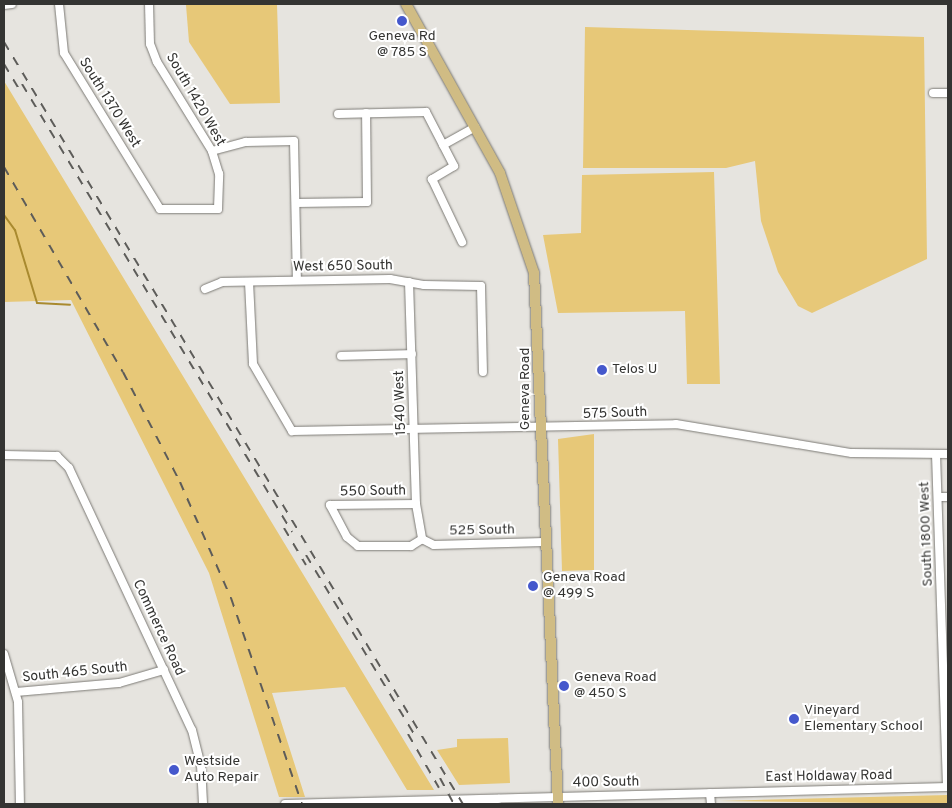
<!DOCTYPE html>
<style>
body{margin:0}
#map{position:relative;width:952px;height:808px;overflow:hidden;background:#e6e4df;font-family:Overpass,sans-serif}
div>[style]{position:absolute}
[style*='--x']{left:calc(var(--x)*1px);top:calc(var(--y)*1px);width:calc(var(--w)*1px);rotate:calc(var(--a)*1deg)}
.green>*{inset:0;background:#e7c878}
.stream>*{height:2px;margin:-1px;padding:0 1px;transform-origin:1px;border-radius:1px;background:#a98a2f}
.roads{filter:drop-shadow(0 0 1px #7c7a75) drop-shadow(0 0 1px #7c7a75)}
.minor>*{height:8px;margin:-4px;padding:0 4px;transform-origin:4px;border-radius:4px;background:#fff}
.major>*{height:10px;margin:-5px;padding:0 5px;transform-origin:5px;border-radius:5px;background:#d0bc84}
.rail>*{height:2px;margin-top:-1px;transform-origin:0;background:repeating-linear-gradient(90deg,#5d5c59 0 9px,transparent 0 18px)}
.dots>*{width:14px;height:14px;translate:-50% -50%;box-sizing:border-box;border:2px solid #fff;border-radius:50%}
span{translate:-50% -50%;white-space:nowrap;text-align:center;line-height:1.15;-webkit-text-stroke:4px #fff;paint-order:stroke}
.poi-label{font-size:14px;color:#343432}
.left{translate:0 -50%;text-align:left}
.street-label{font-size:14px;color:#343432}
.frame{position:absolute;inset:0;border:5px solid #343432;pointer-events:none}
</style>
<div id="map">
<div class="green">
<div style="clip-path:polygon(277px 4px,280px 103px,230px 104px,189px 42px,186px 5px)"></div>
<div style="clip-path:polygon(585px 27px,924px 37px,927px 259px,812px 313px,798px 306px,778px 272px,761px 221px,755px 161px,726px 168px,583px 168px)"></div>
<div style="clip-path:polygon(4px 81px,434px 790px,407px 790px,345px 687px,272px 693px,305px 797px,279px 797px,209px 573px,71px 300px,4px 302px)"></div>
<div style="clip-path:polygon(714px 172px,720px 384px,687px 384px,685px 311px,558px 313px,543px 235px,581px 233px,582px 175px)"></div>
<div style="clip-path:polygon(594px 434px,594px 570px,562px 571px,558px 439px)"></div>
<div style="clip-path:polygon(508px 738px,510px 783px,459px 785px,437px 750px,457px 747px,457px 739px)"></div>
<div style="clip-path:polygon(948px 795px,948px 804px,719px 801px)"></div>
</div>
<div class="stream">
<div style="--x:4;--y:215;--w:19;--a:54"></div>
<div style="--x:15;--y:230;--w:76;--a:73.2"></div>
<div style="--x:37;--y:303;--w:33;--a:3"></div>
</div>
<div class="roads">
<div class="minor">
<div style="--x:59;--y:4;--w:49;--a:84.2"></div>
<div style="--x:64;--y:53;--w:183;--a:58.4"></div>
<div style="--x:160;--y:209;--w:58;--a:0"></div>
<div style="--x:218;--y:209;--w:35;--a:-88"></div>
<div style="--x:219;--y:174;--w:24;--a:-107"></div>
<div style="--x:212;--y:151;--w:105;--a:-121.7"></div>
<div style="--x:157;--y:62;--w:19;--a:-111"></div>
<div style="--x:150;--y:44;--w:40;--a:-91.4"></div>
<div style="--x:4;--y:5;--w:8;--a:-7"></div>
<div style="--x:933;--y:93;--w:15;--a:0"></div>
<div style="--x:338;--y:114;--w:88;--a:-1.3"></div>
<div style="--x:426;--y:112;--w:61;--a:62.6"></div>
<div style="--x:454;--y:166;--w:26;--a:149"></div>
<div style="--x:432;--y:179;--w:70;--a:64.5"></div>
<div style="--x:443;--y:145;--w:37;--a:-29"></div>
<div style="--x:212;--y:151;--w:35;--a:-15"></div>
<div style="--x:246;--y:142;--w:48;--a:-1.2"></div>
<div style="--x:294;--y:141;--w:139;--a:88.8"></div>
<div style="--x:296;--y:203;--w:71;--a:-0.8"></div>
<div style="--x:367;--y:202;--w:89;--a:-90.6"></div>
<div style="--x:249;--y:282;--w:82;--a:87.2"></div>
<div style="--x:253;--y:364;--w:78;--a:59.8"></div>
<div style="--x:292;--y:431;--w:384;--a:-1"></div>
<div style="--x:676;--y:424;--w:178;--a:9.4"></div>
<div style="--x:852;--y:453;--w:96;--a:0.6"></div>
<div style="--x:409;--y:282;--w:222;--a:88.2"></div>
<div style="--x:416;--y:504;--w:36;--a:80"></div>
<div style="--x:422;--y:539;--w:13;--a:27"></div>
<div style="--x:434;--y:545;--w:110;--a:-1.6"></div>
<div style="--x:205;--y:289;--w:18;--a:-22"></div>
<div style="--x:222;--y:282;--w:168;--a:-1"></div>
<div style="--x:390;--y:279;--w:35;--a:10"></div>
<div style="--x:424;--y:285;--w:57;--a:1"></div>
<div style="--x:481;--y:286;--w:86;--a:88.7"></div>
<div style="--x:341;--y:356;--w:71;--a:-1.6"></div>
<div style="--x:936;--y:454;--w:333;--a:88.1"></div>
<div style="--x:4;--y:455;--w:53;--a:1.1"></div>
<div style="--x:57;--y:456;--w:17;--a:45"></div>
<div style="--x:69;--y:468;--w:289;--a:64.9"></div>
<div style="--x:192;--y:730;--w:36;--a:76"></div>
<div style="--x:201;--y:765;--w:39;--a:87"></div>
<div style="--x:938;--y:497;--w:10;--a:0"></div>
<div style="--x:416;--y:504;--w:86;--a:179.3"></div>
<div style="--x:330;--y:505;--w:36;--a:62"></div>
<div style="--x:347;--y:537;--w:14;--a:39"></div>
<div style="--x:358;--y:546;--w:53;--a:0"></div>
<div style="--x:411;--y:546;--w:13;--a:-32"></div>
<div style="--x:4;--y:654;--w:50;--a:73.7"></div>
<div style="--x:18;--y:702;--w:102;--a:88.9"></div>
<div style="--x:16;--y:692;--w:103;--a:-5"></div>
<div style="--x:119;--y:683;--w:47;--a:-16.1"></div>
<div style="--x:710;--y:793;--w:11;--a:85"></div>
<div style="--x:285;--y:804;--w:663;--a:-1.47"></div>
<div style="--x:474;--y:804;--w:25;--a:-12"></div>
</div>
<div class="major">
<div style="--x:406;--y:4;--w:193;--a:60.9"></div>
<div style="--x:500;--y:173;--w:106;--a:71.2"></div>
<div style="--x:534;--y:273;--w:532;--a:87.41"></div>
</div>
</div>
<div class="rail">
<div style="--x:4;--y:42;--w:890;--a:58.94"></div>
<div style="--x:4;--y:64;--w:35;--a:59"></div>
<div style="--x:22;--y:84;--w:523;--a:58.92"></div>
<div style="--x:4;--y:167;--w:237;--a:59.9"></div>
<div style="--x:123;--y:372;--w:124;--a:62.6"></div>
<div style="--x:180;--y:482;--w:127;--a:66.3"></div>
<div style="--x:231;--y:598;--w:218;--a:71"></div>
<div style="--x:284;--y:528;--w:43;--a:59.3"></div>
<div style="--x:306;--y:555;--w:215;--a:58.9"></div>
<div style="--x:408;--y:734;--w:62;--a:60.1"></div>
<div style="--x:440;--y:778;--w:30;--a:62"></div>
</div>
<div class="dots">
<div style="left:402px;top:21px;background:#4558cc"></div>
<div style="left:602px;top:370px;background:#4558cc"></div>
<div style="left:533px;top:586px;background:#4558cc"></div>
<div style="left:564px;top:686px;background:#4558cc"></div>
<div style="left:794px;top:719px;background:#4558cc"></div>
<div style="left:174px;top:770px;background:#4558cc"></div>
</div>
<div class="poi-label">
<span style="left:402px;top:45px">Geneva Rd<br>@ 785 S</span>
<span class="left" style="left:612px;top:370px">Telos U</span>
<span class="left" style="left:543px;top:586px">Geneva Road<br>@ 499 S</span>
<span class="left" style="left:574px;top:686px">Geneva Road<br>@ 450 S</span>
<span class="left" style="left:804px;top:719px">Vineyard<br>Elementary School</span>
<span class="left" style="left:184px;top:770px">Westside<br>Auto Repair</span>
</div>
<div class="street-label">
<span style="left:195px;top:100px;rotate:60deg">South 1420 West</span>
<span style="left:109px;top:103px;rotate:58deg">South 1370 West</span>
<span style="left:343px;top:267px;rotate:-1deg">West 650 South</span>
<span style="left:526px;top:389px;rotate:-90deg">Geneva Road</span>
<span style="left:401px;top:403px;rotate:-92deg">1540 West</span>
<span style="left:615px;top:414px;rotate:-2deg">575 South</span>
<span style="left:373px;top:492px;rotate:-1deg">550 South</span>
<span style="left:482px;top:531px;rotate:-1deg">525 South</span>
<span style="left:927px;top:534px;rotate:-92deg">South 1800 West</span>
<span style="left:158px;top:628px;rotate:65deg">Commerce Road</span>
<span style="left:75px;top:673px;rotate:-6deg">South 465 South</span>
<span style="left:829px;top:777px;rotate:-1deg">East Holdaway Road</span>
<span style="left:606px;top:783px;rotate:-1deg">400 South</span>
</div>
<div class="frame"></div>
</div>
